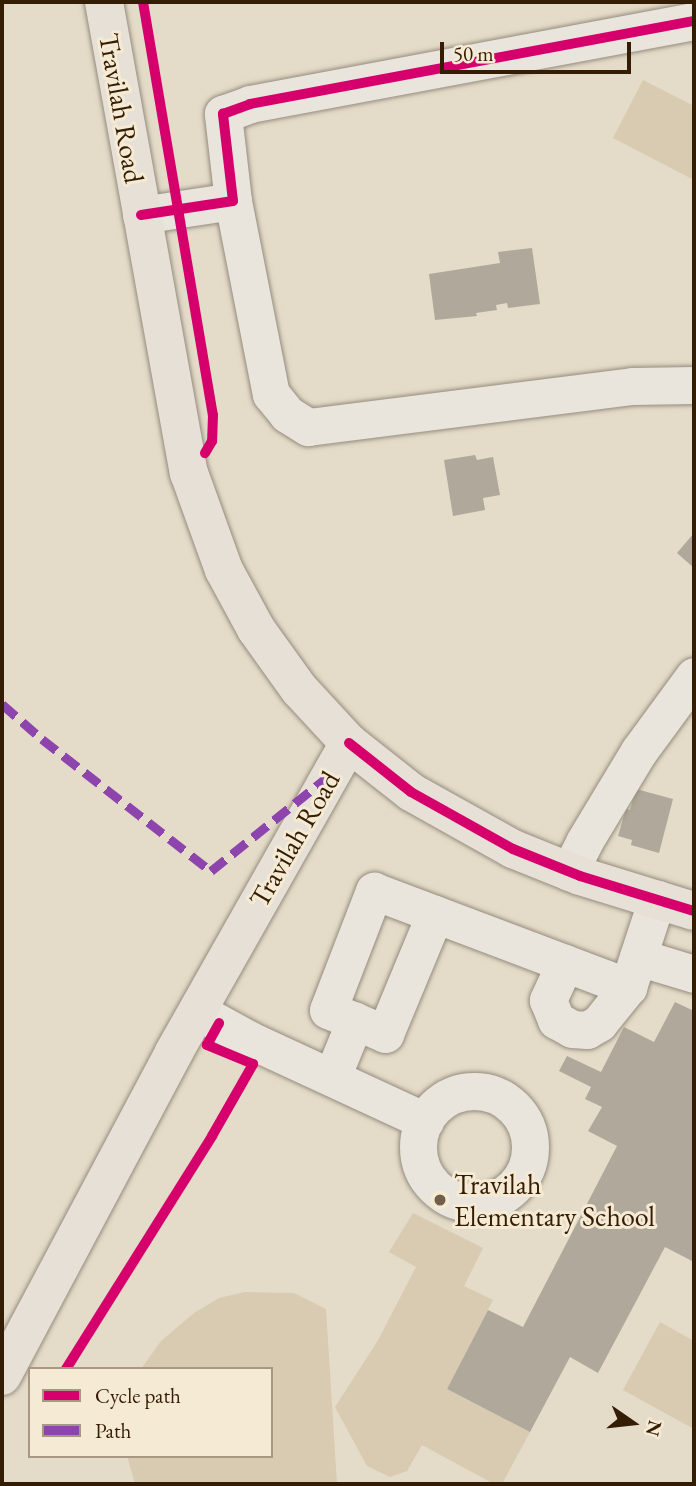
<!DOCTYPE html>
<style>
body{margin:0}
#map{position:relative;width:696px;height:1486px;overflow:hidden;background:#e4dbc8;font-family:"EB Garamond",serif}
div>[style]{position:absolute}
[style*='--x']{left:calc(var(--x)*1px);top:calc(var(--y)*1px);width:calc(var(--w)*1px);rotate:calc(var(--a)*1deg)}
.green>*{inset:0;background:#d8cbb1}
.building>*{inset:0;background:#b0a89a}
.roads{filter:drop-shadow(0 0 2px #958c7e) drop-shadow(0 0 2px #958c7e)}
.minor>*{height:37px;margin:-18.5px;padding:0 18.5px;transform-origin:18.5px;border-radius:18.5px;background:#e9e4dc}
.minor>.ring{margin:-18.5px;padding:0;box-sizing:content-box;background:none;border:37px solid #e9e4dc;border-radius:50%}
.major>*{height:38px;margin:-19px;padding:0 19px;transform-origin:19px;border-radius:19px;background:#e6e0d6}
.quiet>*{height:9px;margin-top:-4.5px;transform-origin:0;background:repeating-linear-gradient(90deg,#8e44ad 0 18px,transparent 0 27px)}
.cycleway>*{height:10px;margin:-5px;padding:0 5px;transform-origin:5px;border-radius:5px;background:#d6006c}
.dots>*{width:19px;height:19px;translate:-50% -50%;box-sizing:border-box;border:4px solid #f5ead4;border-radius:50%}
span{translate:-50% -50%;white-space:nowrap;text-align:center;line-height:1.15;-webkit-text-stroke:6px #f5ead4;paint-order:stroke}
.street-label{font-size:28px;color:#351c04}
.poi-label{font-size:28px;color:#351c04}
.left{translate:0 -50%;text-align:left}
.frame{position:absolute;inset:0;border:4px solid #351c04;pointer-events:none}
.legend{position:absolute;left:28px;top:1367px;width:245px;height:91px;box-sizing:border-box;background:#f5ead4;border:2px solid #a89881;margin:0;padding:9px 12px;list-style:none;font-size:21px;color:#351c04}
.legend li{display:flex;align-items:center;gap:14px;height:35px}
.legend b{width:35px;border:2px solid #a89881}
.north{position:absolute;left:598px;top:1388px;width:70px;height:70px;-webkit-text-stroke:5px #f5ead4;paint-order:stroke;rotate:104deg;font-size:19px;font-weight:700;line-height:28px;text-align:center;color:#351c04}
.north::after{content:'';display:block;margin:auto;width:24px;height:32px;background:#351c04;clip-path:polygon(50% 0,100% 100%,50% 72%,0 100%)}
.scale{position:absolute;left:440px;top:42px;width:191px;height:32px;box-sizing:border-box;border:4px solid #351c04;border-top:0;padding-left:9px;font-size:21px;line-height:24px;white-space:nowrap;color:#351c04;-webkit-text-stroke:5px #f5ead4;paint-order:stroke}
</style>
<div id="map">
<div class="green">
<div style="clip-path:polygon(643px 80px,694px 106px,694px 180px,613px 138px)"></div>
<div style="clip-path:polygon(413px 1213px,483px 1248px,464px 1286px,493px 1300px,447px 1389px,530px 1432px,502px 1484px,494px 1484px,422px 1445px,407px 1471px,390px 1477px,367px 1466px,335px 1407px,377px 1342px,416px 1267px,389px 1252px)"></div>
<div style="clip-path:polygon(245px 1292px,294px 1293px,326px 1309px,337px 1484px,135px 1484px,127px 1456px,271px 1456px,271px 1369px,141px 1369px,161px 1341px,194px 1313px,219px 1298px)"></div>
<div style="clip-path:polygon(660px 1322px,694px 1341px,694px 1429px,623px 1390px)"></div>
</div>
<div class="building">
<div style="clip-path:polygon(532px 248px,540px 304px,508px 308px,507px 303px,496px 305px,497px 310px,476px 313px,477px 316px,435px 320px,429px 274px,500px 263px,498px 252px)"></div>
<div style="clip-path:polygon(475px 455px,477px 460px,493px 457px,500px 495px,483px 498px,485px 510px,453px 516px,444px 460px)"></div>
<div style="clip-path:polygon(694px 533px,694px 568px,677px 553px)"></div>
<div style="clip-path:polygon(636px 789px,673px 799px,659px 853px,631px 845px,632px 840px,618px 836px,626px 809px,630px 810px)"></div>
<div style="clip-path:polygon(675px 1002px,694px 1011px,694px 1262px,665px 1247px,598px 1373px,570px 1357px,530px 1432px,447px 1389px,488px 1310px,523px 1327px,617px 1146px,588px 1131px,602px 1107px,585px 1099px,591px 1087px,559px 1071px,567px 1056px,601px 1072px,624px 1027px,654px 1042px)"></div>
</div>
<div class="roads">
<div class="minor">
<div style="--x:233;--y:201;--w:197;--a:78.9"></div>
<div style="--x:271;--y:394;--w:26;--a:51"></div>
<div style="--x:287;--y:414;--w:25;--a:32"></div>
<div style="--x:308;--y:427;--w:327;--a:-7.2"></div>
<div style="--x:632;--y:386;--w:62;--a:-0.9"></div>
<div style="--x:141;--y:215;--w:93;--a:-8.7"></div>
<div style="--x:233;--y:201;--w:88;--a:-96.6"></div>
<div style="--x:223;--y:114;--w:29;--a:-20"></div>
<div style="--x:250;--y:104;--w:452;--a:-10.6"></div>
<div style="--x:569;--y:872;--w:34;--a:-63"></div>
<div style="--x:584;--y:842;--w:106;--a:-58.9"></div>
<div style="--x:639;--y:751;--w:93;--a:-53.7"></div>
<div style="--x:638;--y:957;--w:59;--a:16.9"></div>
<div style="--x:565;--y:963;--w:41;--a:114.7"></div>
<div style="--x:548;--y:1000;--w:22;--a:68"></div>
<div style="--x:556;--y:1020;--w:18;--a:29"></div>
<div style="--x:572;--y:1029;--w:15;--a:4"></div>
<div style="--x:587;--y:1030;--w:14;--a:-30"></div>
<div style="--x:599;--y:1023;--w:46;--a:-51.1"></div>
<div style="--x:197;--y:1011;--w:60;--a:28.7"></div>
<div style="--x:250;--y:1040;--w:193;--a:24.8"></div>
<div style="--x:355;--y:1021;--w:33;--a:23"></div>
<div style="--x:385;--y:1034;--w:130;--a:-67.4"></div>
<div style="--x:332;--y:1077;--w:61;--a:-67.7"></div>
<div style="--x:355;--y:1021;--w:29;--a:-158"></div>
<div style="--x:328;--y:1010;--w:128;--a:-68.9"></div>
<div style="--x:374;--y:891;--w:272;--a:20.7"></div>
<div style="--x:628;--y:987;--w:93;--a:-71.8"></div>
<div class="ring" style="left:418px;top:1091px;width:75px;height:75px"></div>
</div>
<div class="major">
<div style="--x:104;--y:2;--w:479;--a:79.8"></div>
<div style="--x:189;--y:473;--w:103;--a:70.2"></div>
<div style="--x:224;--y:570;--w:67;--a:61.5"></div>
<div style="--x:256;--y:629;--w:74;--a:54.4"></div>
<div style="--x:299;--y:689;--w:74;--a:47.2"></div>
<div style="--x:349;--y:743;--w:79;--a:38.3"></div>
<div style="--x:411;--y:792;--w:117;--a:29.2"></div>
<div style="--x:513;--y:849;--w:72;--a:21.9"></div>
<div style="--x:580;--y:876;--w:119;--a:17.1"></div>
<div style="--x:2;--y:1376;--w:367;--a:-62"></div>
<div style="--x:174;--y:1052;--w:355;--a:-60.5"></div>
</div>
</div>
<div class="quiet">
<div style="--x:2;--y:704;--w:53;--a:41.2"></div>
<div style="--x:42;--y:739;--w:214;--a:38"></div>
<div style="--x:211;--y:871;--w:154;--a:-38.9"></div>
</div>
<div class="cycleway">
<div style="--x:143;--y:2;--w:419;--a:80.4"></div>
<div style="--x:213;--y:415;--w:26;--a:92"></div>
<div style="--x:212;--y:441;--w:14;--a:120"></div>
<div style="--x:141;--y:215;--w:93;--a:-8.7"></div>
<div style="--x:233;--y:201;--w:88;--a:-96.6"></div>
<div style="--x:223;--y:114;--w:29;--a:-20"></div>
<div style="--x:250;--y:104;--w:452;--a:-10.6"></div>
<div style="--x:349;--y:743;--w:79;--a:38.3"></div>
<div style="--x:411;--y:792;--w:117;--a:29.2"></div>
<div style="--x:513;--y:849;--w:72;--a:21.9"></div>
<div style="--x:580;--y:876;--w:119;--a:17.1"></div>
<div style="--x:66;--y:1369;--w:275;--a:-57.9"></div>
<div style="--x:212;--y:1136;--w:83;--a:-60.3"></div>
<div style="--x:253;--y:1064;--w:50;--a:-157.6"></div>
<div style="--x:207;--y:1045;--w:25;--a:-61"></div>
</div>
<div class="dots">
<div style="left:440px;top:1200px;background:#725f49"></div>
</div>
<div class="street-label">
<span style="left:122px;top:108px;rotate:80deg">Travilah Road</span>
<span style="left:294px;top:839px;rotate:-60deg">Travilah Road</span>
</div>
<div class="poi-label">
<span class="left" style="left:454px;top:1200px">Travilah<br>Elementary School</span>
</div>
<div class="frame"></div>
<ul class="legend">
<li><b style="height:9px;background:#d6006c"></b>Cycle path</li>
<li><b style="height:9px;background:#8e44ad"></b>Path</li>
</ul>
<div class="north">N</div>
<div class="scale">50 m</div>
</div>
